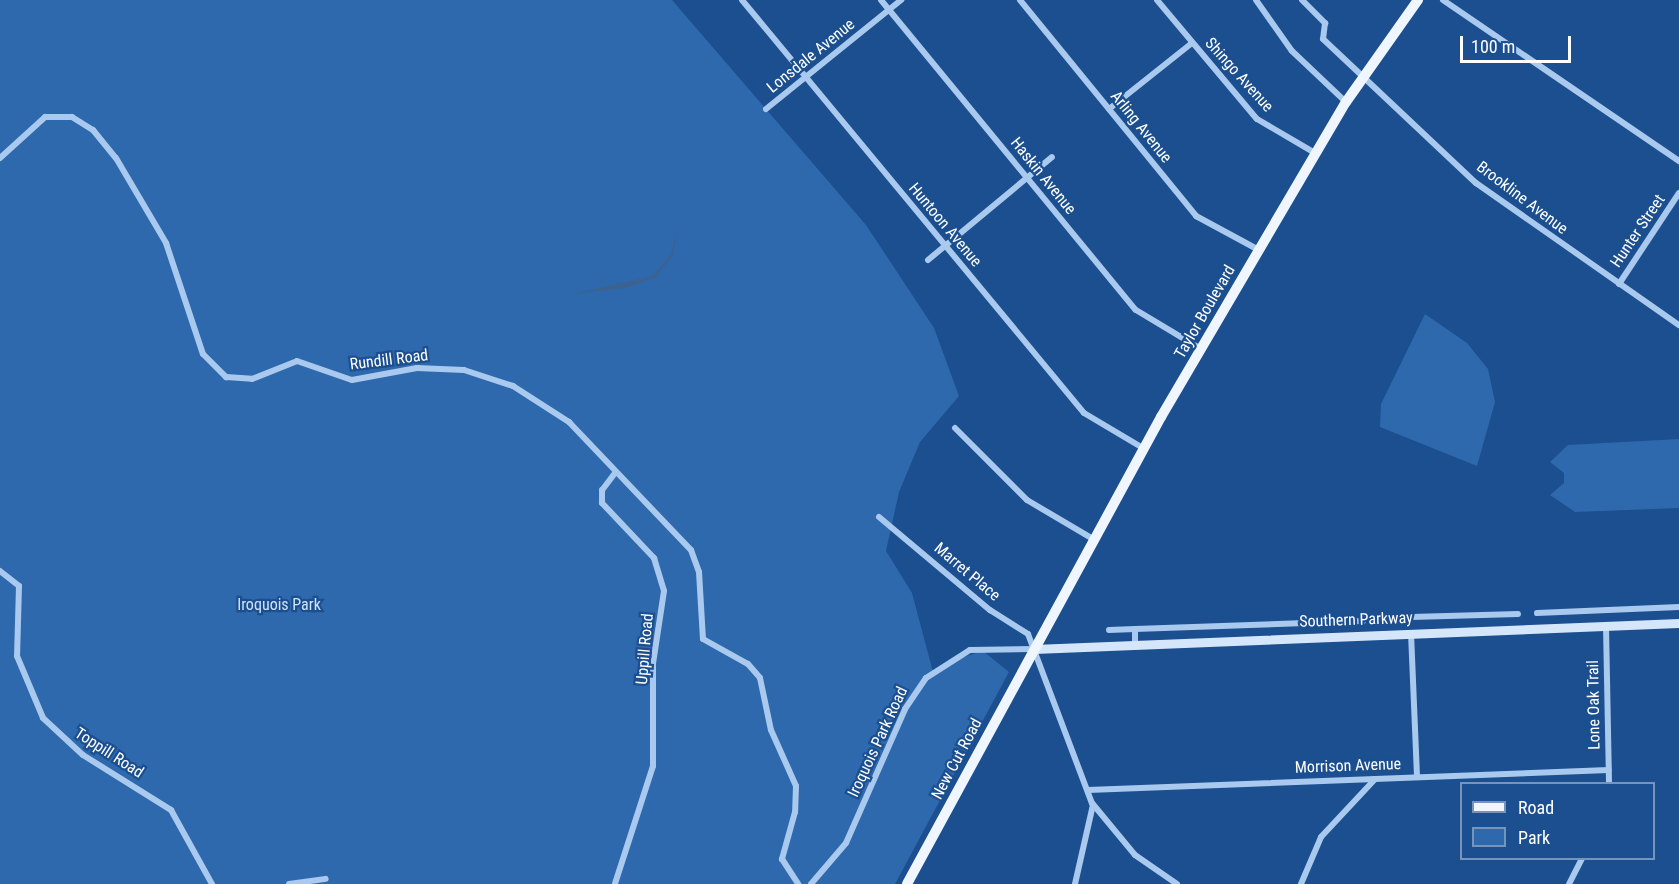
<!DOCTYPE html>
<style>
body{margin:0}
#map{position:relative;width:1679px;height:884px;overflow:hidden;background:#1b4f8f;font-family:"Roboto Condensed",sans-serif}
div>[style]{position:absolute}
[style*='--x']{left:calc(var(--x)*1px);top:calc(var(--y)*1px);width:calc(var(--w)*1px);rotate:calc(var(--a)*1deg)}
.green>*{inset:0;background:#2e69ad}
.water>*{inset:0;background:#3c6290}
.minor>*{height:6px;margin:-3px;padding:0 3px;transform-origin:3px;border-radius:3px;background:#a9c9ee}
.secondary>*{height:9px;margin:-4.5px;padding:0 4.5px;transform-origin:4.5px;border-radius:4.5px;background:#d6e6fa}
.primary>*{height:10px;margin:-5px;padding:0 5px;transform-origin:5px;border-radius:5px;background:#f0f6ff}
span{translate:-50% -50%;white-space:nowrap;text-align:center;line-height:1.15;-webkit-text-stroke:4.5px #1b4f8f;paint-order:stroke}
.street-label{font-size:16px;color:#fff}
.park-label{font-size:16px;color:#cfe3fa}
.legend{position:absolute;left:1460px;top:782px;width:195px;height:78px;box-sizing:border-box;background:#1b4f8f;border:2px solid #7695bc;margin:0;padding:8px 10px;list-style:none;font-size:18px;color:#fff}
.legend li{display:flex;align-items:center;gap:12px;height:30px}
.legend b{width:30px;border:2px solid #7695bc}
.scale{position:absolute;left:1460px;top:36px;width:111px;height:27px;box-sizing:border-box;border:3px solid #fff;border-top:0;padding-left:8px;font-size:18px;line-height:21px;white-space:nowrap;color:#fff;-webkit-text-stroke:4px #1b4f8f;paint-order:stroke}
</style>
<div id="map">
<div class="green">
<div style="clip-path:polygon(0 0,672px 0,866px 225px,934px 328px,959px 396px,920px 442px,899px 492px,886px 551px,912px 593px,933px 672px,947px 662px,983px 651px,1009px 672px,895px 884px,0 884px)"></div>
<div style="clip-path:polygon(1425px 314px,1467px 343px,1488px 369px,1495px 402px,1477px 466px,1380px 427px,1381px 404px)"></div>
<div style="clip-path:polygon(1679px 439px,1679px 508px,1575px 512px,1550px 495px,1564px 483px,1564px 473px,1550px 462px,1568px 445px)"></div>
</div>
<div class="water">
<div style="clip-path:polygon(678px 226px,673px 256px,655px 278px,625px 288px,572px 294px,653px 276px,671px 255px)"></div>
</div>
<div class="minor">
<div style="--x:742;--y:0;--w:536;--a:50.37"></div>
<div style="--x:1084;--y:413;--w:69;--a:30.7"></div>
<div style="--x:881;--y:0;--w:401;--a:50.6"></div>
<div style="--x:1136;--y:310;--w:76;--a:31"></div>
<div style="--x:1020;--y:0;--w:279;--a:50.8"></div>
<div style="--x:1196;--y:216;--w:72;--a:28.4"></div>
<div style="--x:1157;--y:0;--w:155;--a:50"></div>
<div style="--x:1257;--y:119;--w:67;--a:30.4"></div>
<div style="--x:1256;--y:0;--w:62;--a:54.8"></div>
<div style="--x:1292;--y:51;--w:74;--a:43.4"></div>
<div style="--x:1302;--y:0;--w:33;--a:45"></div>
<div style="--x:1325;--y:23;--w:16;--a:97"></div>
<div style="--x:1323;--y:39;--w:210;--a:43.3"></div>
<div style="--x:1476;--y:183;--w:248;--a:35"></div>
<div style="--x:1443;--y:0;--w:286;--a:34.3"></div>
<div style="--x:766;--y:109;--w:174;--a:-38.9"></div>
<div style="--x:1109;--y:109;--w:106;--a:-38.5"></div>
<div style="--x:0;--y:158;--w:61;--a:-42.3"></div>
<div style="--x:45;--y:117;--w:27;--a:0"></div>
<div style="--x:72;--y:117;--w:25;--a:32"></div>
<div style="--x:93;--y:130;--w:36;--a:51"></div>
<div style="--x:116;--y:158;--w:99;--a:59.5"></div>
<div style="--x:166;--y:243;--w:117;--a:71.6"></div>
<div style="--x:203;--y:354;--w:33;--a:45"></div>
<div style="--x:226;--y:377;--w:26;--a:4"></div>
<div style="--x:252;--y:379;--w:48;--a:-21.8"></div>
<div style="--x:297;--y:361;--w:58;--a:19.1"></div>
<div style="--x:352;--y:380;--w:66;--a:-10.5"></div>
<div style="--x:417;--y:368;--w:47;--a:2.4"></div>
<div style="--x:464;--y:370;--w:52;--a:18.1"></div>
<div style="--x:513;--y:386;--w:67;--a:32.7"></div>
<div style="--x:569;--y:422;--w:177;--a:46.4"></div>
<div style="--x:691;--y:550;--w:23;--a:70"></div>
<div style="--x:699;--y:572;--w:67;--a:86.6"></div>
<div style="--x:703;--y:639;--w:51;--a:29.1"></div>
<div style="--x:748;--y:664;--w:18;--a:49"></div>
<div style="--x:760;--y:678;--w:53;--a:78.1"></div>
<div style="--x:771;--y:730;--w:61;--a:65.9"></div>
<div style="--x:796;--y:786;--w:26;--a:92"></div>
<div style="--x:795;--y:812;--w:49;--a:105.5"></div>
<div style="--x:782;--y:859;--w:30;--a:57"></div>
<div style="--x:928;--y:260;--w:161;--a:-39.7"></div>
<div style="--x:1619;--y:284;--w:109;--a:-56.6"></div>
<div style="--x:955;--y:428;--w:102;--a:45"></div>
<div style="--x:1027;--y:500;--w:77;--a:30.6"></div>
<div style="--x:615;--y:473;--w:21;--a:127"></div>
<div style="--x:602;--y:490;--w:13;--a:90"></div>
<div style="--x:602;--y:503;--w:76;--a:46.6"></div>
<div style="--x:654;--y:558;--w:34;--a:73"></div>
<div style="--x:664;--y:591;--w:74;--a:98.6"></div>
<div style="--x:653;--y:664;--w:102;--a:90"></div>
<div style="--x:653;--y:766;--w:124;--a:107.9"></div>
<div style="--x:879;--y:517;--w:145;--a:40"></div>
<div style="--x:990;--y:610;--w:45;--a:32.3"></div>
<div style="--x:1028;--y:634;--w:181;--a:69.3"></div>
<div style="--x:1092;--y:803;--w:67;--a:50.4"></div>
<div style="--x:1135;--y:855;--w:51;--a:34.6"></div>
<div style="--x:0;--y:571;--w:24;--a:38"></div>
<div style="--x:19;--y:586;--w:70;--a:91.6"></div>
<div style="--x:17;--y:656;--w:67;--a:67.2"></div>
<div style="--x:43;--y:718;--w:54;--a:42.8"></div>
<div style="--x:83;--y:755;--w:104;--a:32"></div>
<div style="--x:171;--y:810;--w:85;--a:61"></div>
<div style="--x:1537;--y:613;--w:142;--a:-2.4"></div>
<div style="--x:1376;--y:618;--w:142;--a:-1.6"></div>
<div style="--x:1606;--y:626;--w:158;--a:88.9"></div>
<div style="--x:1109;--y:630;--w:26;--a:-2"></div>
<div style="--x:1411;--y:633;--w:144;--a:87.6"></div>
<div style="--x:1135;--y:644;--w:15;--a:-90"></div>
<div style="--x:1135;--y:629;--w:228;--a:-2"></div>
<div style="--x:1088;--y:790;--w:521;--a:-2.2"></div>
<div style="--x:289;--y:884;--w:37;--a:-8"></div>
<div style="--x:811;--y:884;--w:54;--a:-49.5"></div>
<div style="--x:846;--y:843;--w:146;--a:-66.2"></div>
<div style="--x:905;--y:709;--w:37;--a:-56"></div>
<div style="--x:926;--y:678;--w:52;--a:-32.5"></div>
<div style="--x:970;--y:650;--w:64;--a:-0.9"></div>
<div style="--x:1075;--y:884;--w:81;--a:-77.2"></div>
<div style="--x:1301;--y:884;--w:51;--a:-66.9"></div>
<div style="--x:1321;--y:837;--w:79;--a:-47"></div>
<div style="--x:1569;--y:884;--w:29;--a:-63"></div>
</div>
<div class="secondary">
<div style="--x:1034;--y:649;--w:646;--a:-2.31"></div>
</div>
<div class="primary">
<div style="--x:907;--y:884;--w:532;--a:-61.46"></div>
<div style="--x:1161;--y:417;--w:365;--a:-59.6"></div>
<div style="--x:1346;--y:102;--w:125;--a:-54.8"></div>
</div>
<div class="street-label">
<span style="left:811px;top:56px;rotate:-39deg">Lonsdale Avenue</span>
<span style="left:1239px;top:75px;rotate:48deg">Shingo Avenue</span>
<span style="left:1141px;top:127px;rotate:51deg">Arling Avenue</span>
<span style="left:1043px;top:176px;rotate:51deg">Haskin Avenue</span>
<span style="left:1522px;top:198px;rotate:37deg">Brookline Avenue</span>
<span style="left:945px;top:225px;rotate:50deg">Huntoon Avenue</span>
<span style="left:1638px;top:231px;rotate:-56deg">Hunter Street</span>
<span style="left:1205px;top:312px;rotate:-60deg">Taylor Boulevard</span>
<span style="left:389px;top:360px;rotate:-7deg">Rundill Road</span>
<span style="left:967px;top:572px;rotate:40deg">Marret Place</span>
<span style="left:1356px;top:620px;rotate:-2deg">Southern Parkway</span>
<span style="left:645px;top:649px;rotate:-85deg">Uppill Road</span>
<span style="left:1594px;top:705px;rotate:-91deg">Lone Oak Trail</span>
<span style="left:878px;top:742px;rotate:-65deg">Iroquois Park Road</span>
<span style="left:109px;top:753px;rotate:33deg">Toppill Road</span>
<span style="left:957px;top:759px;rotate:-62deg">New Cut Road</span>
<span style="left:1348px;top:766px;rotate:-2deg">Morrison Avenue</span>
</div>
<div class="park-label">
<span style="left:279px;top:605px">Iroquois Park</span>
</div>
<ul class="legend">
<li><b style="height:8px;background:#f0f6ff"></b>Road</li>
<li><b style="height:16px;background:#2e69ad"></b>Park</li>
</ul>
<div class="scale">100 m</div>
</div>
